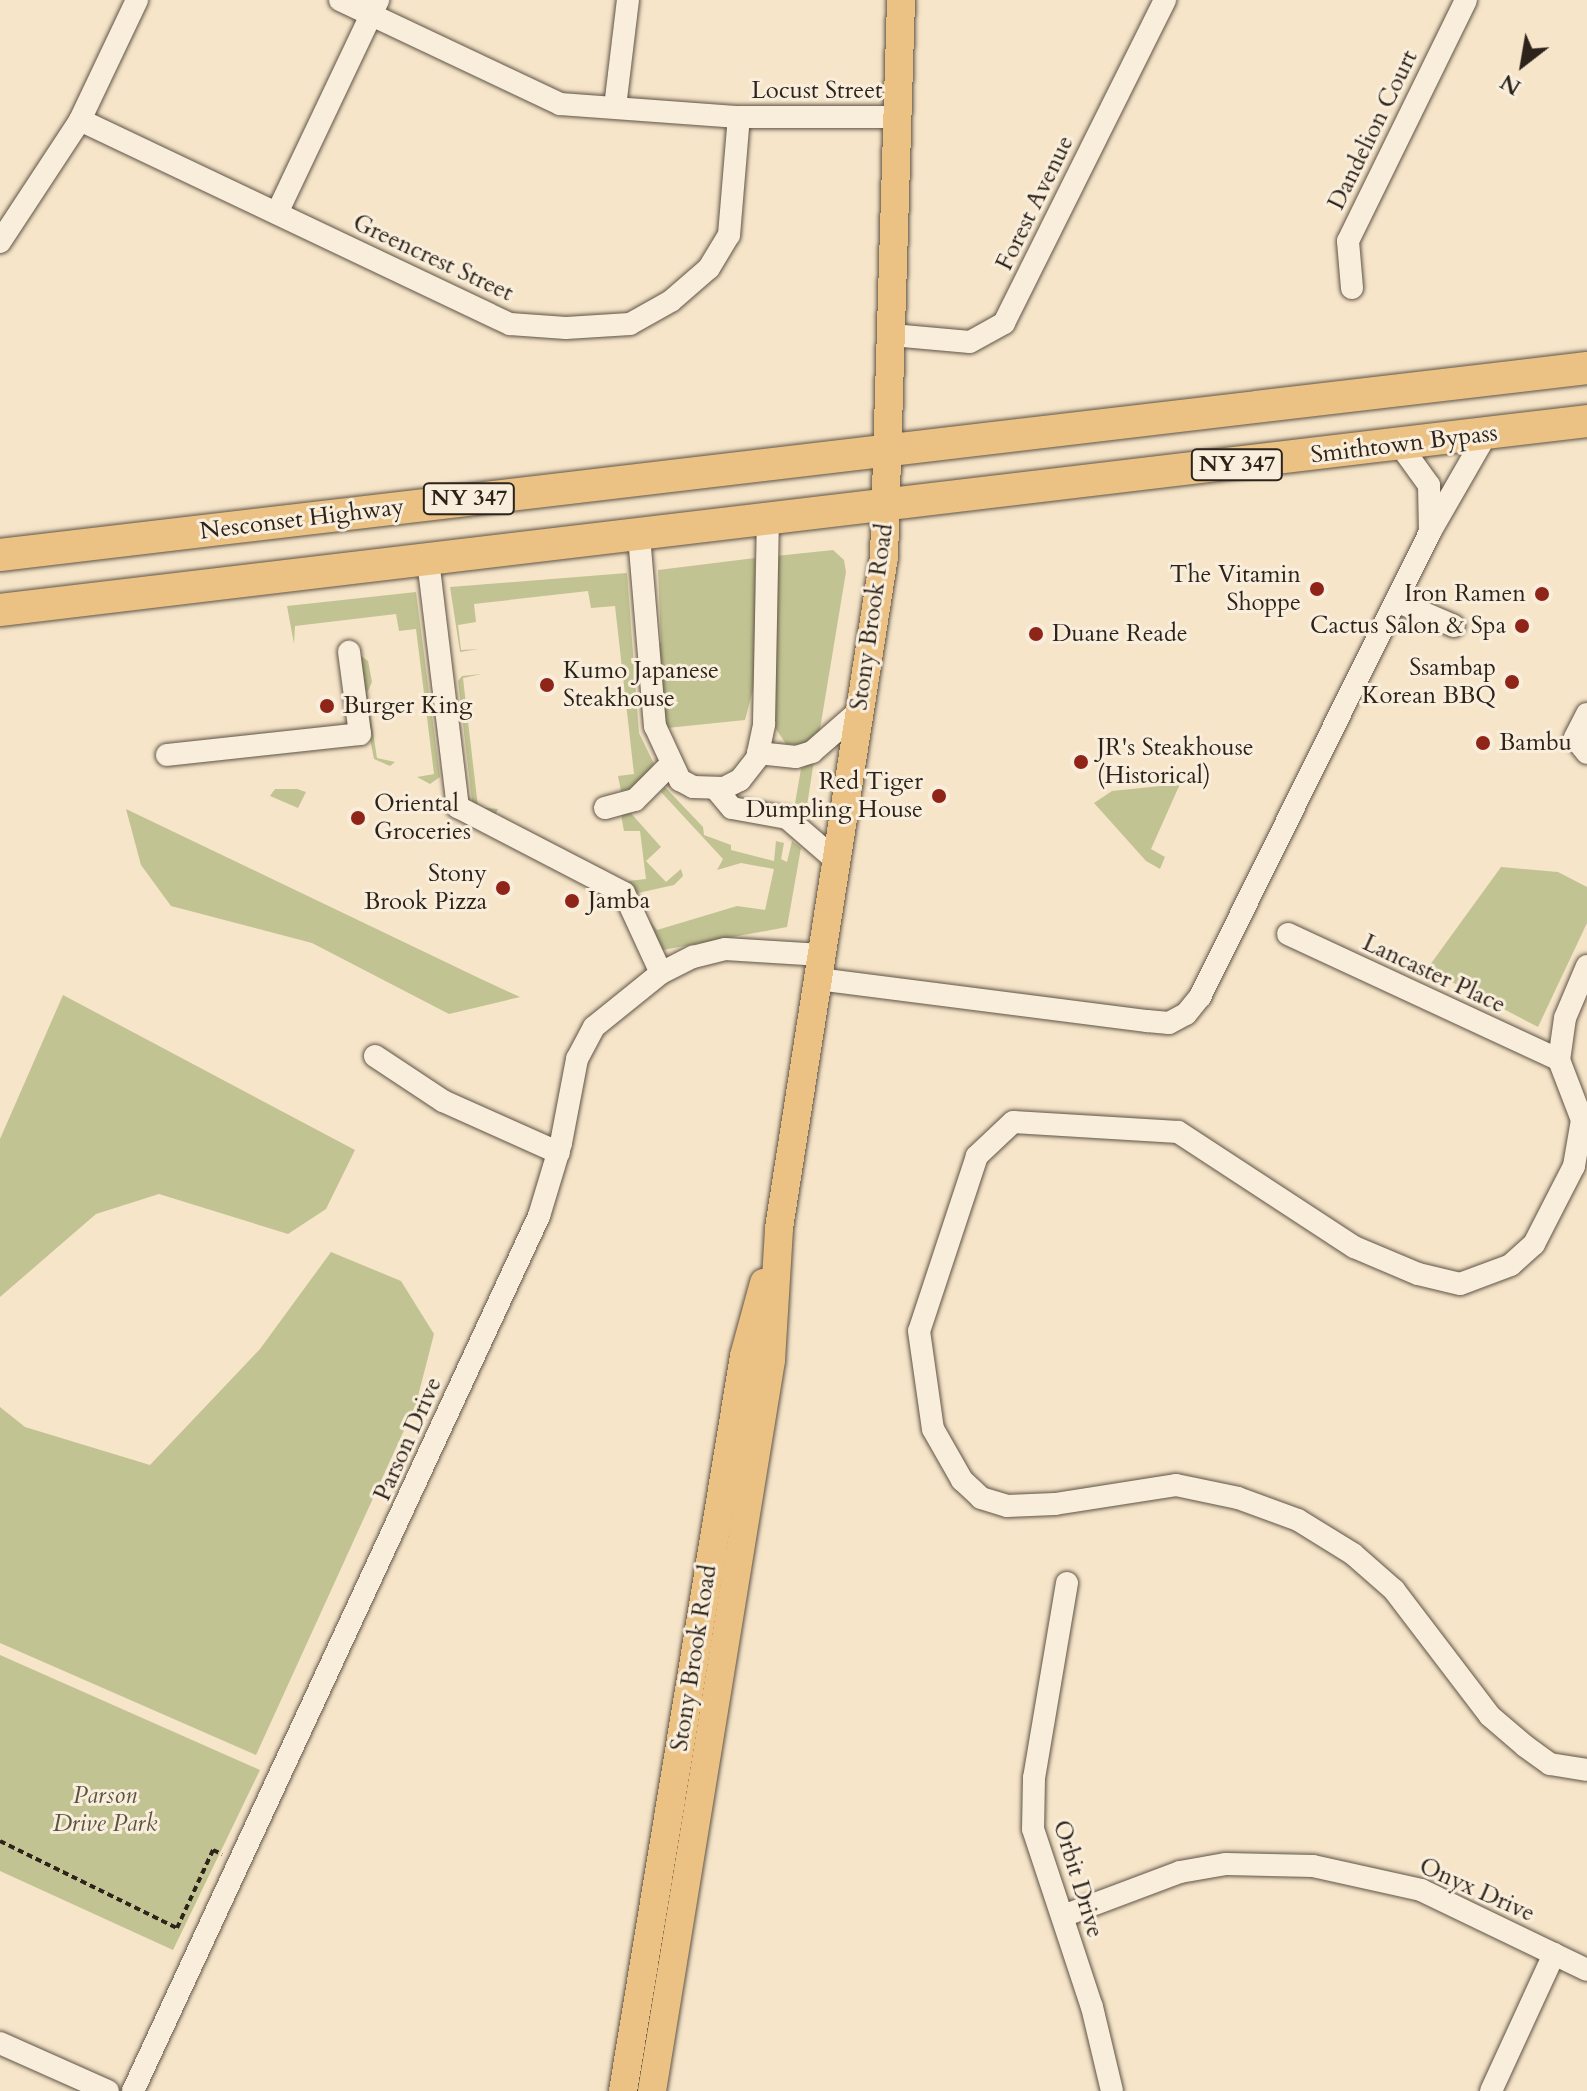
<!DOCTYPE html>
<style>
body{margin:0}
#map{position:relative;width:1587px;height:2091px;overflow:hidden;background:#f6e5c9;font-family:Cardo,serif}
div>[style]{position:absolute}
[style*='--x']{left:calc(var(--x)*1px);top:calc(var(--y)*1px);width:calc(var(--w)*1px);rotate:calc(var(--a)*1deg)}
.green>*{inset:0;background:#c2c392}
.path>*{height:4px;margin-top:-2px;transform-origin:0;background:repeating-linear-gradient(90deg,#2d231b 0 6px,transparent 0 10px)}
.roads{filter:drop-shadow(0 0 2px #5f5446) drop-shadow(0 0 2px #5f5446)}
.minor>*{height:22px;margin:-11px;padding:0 11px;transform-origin:11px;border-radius:11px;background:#f9eedc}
.major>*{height:28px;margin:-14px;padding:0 14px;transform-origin:14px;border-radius:14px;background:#ebc284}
.highway>*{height:32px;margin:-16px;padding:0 16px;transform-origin:16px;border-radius:16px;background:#ebc284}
.dots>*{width:22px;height:22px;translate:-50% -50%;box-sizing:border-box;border:4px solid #f9eedc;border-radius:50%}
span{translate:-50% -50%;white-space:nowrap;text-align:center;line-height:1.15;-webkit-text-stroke:6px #f9eedc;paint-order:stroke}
.shield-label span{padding:2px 6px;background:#f9eedc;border:2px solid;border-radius:6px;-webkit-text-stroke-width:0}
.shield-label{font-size:22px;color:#2d231b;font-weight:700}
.street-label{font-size:24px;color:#2d231b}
.poi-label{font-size:24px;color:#2d231b}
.right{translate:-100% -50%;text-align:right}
.left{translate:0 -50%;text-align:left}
.park-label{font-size:24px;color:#5a533f;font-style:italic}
.north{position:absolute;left:1483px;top:24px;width:80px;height:80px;-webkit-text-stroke:6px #f9eedc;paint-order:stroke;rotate:211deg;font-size:22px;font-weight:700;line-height:32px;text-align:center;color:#2d231b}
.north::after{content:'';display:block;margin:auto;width:28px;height:36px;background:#2d231b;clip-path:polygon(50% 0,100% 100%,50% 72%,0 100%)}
</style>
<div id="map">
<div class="green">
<div style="clip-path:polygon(833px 550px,844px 560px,846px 572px,819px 735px,804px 745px,786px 744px,774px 726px,776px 556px)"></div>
<div style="clip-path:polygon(755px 558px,755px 682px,745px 720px,667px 728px,662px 724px,653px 654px,661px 642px,658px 570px)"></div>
<div style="clip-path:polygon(627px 573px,639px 733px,654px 764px,636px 788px,621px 791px,618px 776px,634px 774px,615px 606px,591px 608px,588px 591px,474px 604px,476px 622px,458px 625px,461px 650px,479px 649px,460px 652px,450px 587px)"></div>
<div style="clip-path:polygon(416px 592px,440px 777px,430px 784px,417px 777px,434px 774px,416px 629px,399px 631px,396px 614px,295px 626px,294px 644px,287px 606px)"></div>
<div style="clip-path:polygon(361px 656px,368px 661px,372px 682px,367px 693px,377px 758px,395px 762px,390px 766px,374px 759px,370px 739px,348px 742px)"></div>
<div style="clip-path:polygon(482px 674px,463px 678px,478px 807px,498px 809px,494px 817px,478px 808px,472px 801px,458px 681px,462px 676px)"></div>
<div style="clip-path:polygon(814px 760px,805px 819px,794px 809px,801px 769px)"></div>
<div style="clip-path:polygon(1180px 784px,1151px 849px,1165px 857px,1160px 869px,1146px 861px,1094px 803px,1112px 791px)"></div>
<div style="clip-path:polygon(665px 787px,703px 827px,704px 835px,731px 845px,731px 850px,774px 861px,776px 841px,784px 843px,781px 859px,787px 862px,792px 841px,801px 848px,787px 927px,663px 950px,649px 920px,657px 930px,737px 906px,765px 910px,774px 869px,741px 863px,717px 870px,723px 859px,661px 792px)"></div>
<div style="clip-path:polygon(275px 789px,297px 789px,306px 792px,298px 808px,270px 796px)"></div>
<div style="clip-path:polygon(126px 809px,481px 979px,520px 997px,449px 1014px,312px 943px,171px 906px,141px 865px)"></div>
<div style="clip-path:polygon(629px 811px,661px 847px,646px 861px,666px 882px,681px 869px,683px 876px,674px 885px,638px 893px,630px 886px,628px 881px,646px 879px,640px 831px,624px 831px,623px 826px,621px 813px)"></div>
<div style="clip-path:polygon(1501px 867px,1558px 872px,1587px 887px,1587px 923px,1538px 1027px,1427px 969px)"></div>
<div style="clip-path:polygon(63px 995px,355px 1150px,326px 1209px,288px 1234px,159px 1194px,96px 1214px,0 1297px,0 1139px)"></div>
<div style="clip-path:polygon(331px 1252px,401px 1281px,434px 1334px,416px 1404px,256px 1755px,0 1643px,0 1407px,25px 1427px,150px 1465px,260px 1349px)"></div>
<div style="clip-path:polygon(0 1655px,260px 1770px,173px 1950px,0 1871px)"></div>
</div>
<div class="path">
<div style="--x:0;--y:1841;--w:197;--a:26.2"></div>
<div style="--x:177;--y:1928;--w:86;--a:-65.2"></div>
<div style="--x:213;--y:1850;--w:10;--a:24"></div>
</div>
<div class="roads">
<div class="minor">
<div style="--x:340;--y:0;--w:243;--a:25.3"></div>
<div style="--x:560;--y:104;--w:179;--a:4.2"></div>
<div style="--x:739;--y:117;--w:156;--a:0"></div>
<div style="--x:615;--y:107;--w:108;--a:-83.1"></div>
<div style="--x:80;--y:120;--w:476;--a:25.4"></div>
<div style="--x:510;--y:324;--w:56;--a:4.1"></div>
<div style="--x:566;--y:328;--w:64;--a:-3.6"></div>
<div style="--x:630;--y:324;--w:47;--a:-29.3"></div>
<div style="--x:671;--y:301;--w:50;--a:-41"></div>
<div style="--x:709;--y:268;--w:39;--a:-59"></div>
<div style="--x:729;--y:235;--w:118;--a:-85.2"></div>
<div style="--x:277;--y:213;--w:236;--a:-64.6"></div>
<div style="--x:0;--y:242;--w:146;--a:-56.7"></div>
<div style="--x:80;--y:120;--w:133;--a:-64.6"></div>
<div style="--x:1352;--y:288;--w:47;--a:-94.9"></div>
<div style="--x:1348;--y:241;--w:268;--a:-63.9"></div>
<div style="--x:892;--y:335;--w:78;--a:5.1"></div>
<div style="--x:970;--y:342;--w:39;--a:-29"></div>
<div style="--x:1004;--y:323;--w:361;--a:-63.5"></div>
<div style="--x:1400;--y:445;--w:49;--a:54.1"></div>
<div style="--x:1429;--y:485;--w:47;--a:88.8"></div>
<div style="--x:1430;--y:532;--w:114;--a:-60.1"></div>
<div style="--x:639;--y:536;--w:191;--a:85.2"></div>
<div style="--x:655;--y:726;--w:60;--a:65.2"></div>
<div style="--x:680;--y:780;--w:15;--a:28"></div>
<div style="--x:693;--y:787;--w:31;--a:2"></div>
<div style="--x:724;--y:788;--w:18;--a:-27"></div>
<div style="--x:740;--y:780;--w:28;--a:-52"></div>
<div style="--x:757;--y:758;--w:35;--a:-78"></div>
<div style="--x:764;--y:724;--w:203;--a:-88.9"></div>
<div style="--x:428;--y:560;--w:249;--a:83.1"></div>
<div style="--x:458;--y:807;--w:187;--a:27.4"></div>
<div style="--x:624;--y:893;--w:88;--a:65.2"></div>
<div style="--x:1396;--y:601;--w:63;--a:23.3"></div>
<div style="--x:1587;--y:714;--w:27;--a:117"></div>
<div style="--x:1575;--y:738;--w:19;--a:51"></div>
<div style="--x:758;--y:753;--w:38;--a:6"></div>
<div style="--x:796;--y:757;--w:17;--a:-17"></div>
<div style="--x:812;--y:752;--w:62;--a:-41.1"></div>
<div style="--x:167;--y:755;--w:194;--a:-6.2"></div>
<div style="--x:360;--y:734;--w:83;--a:-97.6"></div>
<div style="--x:715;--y:788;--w:26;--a:50"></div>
<div style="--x:732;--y:808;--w:56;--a:10.3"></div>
<div style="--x:787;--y:818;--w:66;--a:40.7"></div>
<div style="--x:605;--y:808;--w:31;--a:-15"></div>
<div style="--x:635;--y:800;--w:48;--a:-45"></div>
<div style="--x:1288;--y:934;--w:299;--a:24.9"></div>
<div style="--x:1587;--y:966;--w:56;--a:112.9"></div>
<div style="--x:1565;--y:1018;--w:42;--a:98.1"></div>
<div style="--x:1559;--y:1060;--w:64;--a:69"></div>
<div style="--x:1582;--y:1120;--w:47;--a:99.9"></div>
<div style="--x:1574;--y:1166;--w:88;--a:117.1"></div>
<div style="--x:1534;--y:1244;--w:31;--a:138"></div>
<div style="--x:1511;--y:1265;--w:54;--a:159.6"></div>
<div style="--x:1460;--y:1284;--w:43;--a:-166.6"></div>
<div style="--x:1418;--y:1274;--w:69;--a:-157.1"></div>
<div style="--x:1354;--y:1247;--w:210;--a:-146.8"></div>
<div style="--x:1178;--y:1132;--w:165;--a:-176.5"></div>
<div style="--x:1013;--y:1122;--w:50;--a:136.6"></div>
<div style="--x:977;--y:1156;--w:184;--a:108.3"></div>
<div style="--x:919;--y:1331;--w:99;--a:81.9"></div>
<div style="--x:933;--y:1429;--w:59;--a:60.4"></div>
<div style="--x:962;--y:1480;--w:26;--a:43"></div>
<div style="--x:981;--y:1498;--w:27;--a:17"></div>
<div style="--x:1007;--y:1506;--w:48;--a:-2.4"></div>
<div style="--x:1055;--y:1504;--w:122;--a:-8.9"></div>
<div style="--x:1176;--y:1485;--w:63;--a:11.8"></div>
<div style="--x:1238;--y:1498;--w:64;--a:20.1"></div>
<div style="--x:1298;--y:1520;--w:65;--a:31.7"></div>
<div style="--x:1353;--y:1554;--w:55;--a:41.3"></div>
<div style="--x:1394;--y:1590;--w:158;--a:52.7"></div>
<div style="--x:1490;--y:1716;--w:46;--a:40.6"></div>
<div style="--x:1525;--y:1746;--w:31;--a:36"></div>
<div style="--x:1550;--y:1764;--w:37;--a:9"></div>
<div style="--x:818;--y:979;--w:332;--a:7.3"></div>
<div style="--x:1147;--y:1021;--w:22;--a:5"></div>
<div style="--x:1169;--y:1023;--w:19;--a:-28"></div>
<div style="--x:1186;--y:1014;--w:22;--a:-51"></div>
<div style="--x:1200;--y:997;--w:519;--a:-63.68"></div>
<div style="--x:375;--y:1056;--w:82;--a:33.5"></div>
<div style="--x:443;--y:1101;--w:127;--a:24.1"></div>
<div style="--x:1067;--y:1583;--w:198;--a:99.6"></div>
<div style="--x:1034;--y:1778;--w:51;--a:91.1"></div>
<div style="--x:1033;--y:1829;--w:188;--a:71.7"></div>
<div style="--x:1092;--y:2007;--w:86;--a:76.6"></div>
<div style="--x:1063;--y:1916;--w:125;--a:-20.6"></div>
<div style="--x:1180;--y:1872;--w:47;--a:-9.9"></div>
<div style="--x:1226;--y:1864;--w:87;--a:1.3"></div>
<div style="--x:1313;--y:1866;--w:111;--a:12.5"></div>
<div style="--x:1421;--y:1890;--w:184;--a:25.7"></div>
<div style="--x:0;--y:2043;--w:118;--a:24"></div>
<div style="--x:133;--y:2091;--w:965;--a:-65.11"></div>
<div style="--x:539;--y:1216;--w:76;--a:-73.2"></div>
<div style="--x:561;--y:1143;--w:86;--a:-79.2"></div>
<div style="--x:577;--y:1059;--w:36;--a:-62"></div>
<div style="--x:594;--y:1027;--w:86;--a:-38.9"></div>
<div style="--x:661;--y:973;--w:36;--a:-27"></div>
<div style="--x:693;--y:957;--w:33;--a:-14"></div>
<div style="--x:725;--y:949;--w:97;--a:3.5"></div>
<div style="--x:1491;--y:2091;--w:151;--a:-65.3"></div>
</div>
<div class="major">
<div style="--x:623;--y:2091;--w:745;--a:-80.65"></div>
<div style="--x:744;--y:1356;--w:76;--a:-74.7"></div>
<div style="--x:652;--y:2091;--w:741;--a:-80.75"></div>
<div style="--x:771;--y:1360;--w:132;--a:-86.5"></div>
<div style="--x:779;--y:1228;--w:679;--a:-81.11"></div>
<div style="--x:884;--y:557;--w:557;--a:-88.25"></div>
</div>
<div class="highway">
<div style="--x:0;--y:555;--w:1598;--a:-6.72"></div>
<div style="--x:0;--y:610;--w:1598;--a:-6.79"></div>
</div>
</div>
<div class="dots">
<div style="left:1317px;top:589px;background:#8f2418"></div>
<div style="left:1542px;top:594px;background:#8f2418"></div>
<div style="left:1522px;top:626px;background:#8f2418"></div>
<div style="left:1036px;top:634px;background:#8f2418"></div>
<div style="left:1512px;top:682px;background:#8f2418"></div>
<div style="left:547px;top:685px;background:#8f2418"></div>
<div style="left:327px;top:706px;background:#8f2418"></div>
<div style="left:1483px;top:743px;background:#8f2418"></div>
<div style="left:1081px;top:762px;background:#8f2418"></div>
<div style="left:939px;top:796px;background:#8f2418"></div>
<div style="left:358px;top:818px;background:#8f2418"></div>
<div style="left:503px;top:888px;background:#8f2418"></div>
<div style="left:572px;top:901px;background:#8f2418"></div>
</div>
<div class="shield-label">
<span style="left:1237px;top:465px">NY 347</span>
<span style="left:469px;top:499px">NY 347</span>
</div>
<div class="street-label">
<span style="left:817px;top:91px">Locust Street</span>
<span style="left:1373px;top:130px;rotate:-64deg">Dandelion Court</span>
<span style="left:1035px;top:203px;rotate:-64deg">Forest Avenue</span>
<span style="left:433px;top:258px;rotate:25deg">Greencrest Street</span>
<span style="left:1404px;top:444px;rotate:-7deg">Smithtown Bypass</span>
<span style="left:302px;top:519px;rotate:-7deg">Nesconset Highway</span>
<span style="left:872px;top:617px;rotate:-82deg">Stony Brook Road</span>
<span style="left:1434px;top:974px;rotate:25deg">Lancaster Place</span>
<span style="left:408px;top:1439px;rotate:-66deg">Parson Drive</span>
<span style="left:694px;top:1658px;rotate:-81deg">Stony Brook Road</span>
<span style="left:1078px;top:1879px;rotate:73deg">Orbit Drive</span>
<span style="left:1477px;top:1890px;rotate:24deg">Onyx Drive</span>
</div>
<div class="poi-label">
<span class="right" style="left:1301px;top:589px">The Vitamin<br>Shoppe</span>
<span class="right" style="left:1526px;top:594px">Iron Ramen</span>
<span class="right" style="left:1506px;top:626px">Cactus Salon &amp; Spa</span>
<span class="left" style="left:1052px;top:634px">Duane Reade</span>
<span class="right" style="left:1496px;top:682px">Ssambap<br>Korean BBQ</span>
<span class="left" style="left:563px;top:685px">Kumo Japanese<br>Steakhouse</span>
<span class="left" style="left:343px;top:706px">Burger King</span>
<span class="left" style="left:1499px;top:743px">Bambu</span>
<span class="left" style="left:1097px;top:762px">JR's Steakhouse<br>(Historical)</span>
<span class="right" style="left:923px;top:796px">Red Tiger<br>Dumpling House</span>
<span class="left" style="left:374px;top:818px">Oriental<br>Groceries</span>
<span class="right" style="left:487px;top:888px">Stony<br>Brook Pizza</span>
<span class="left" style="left:588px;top:901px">Jamba</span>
</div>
<div class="park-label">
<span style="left:105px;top:1810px">Parson<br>Drive Park</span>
</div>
<div class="north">N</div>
</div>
